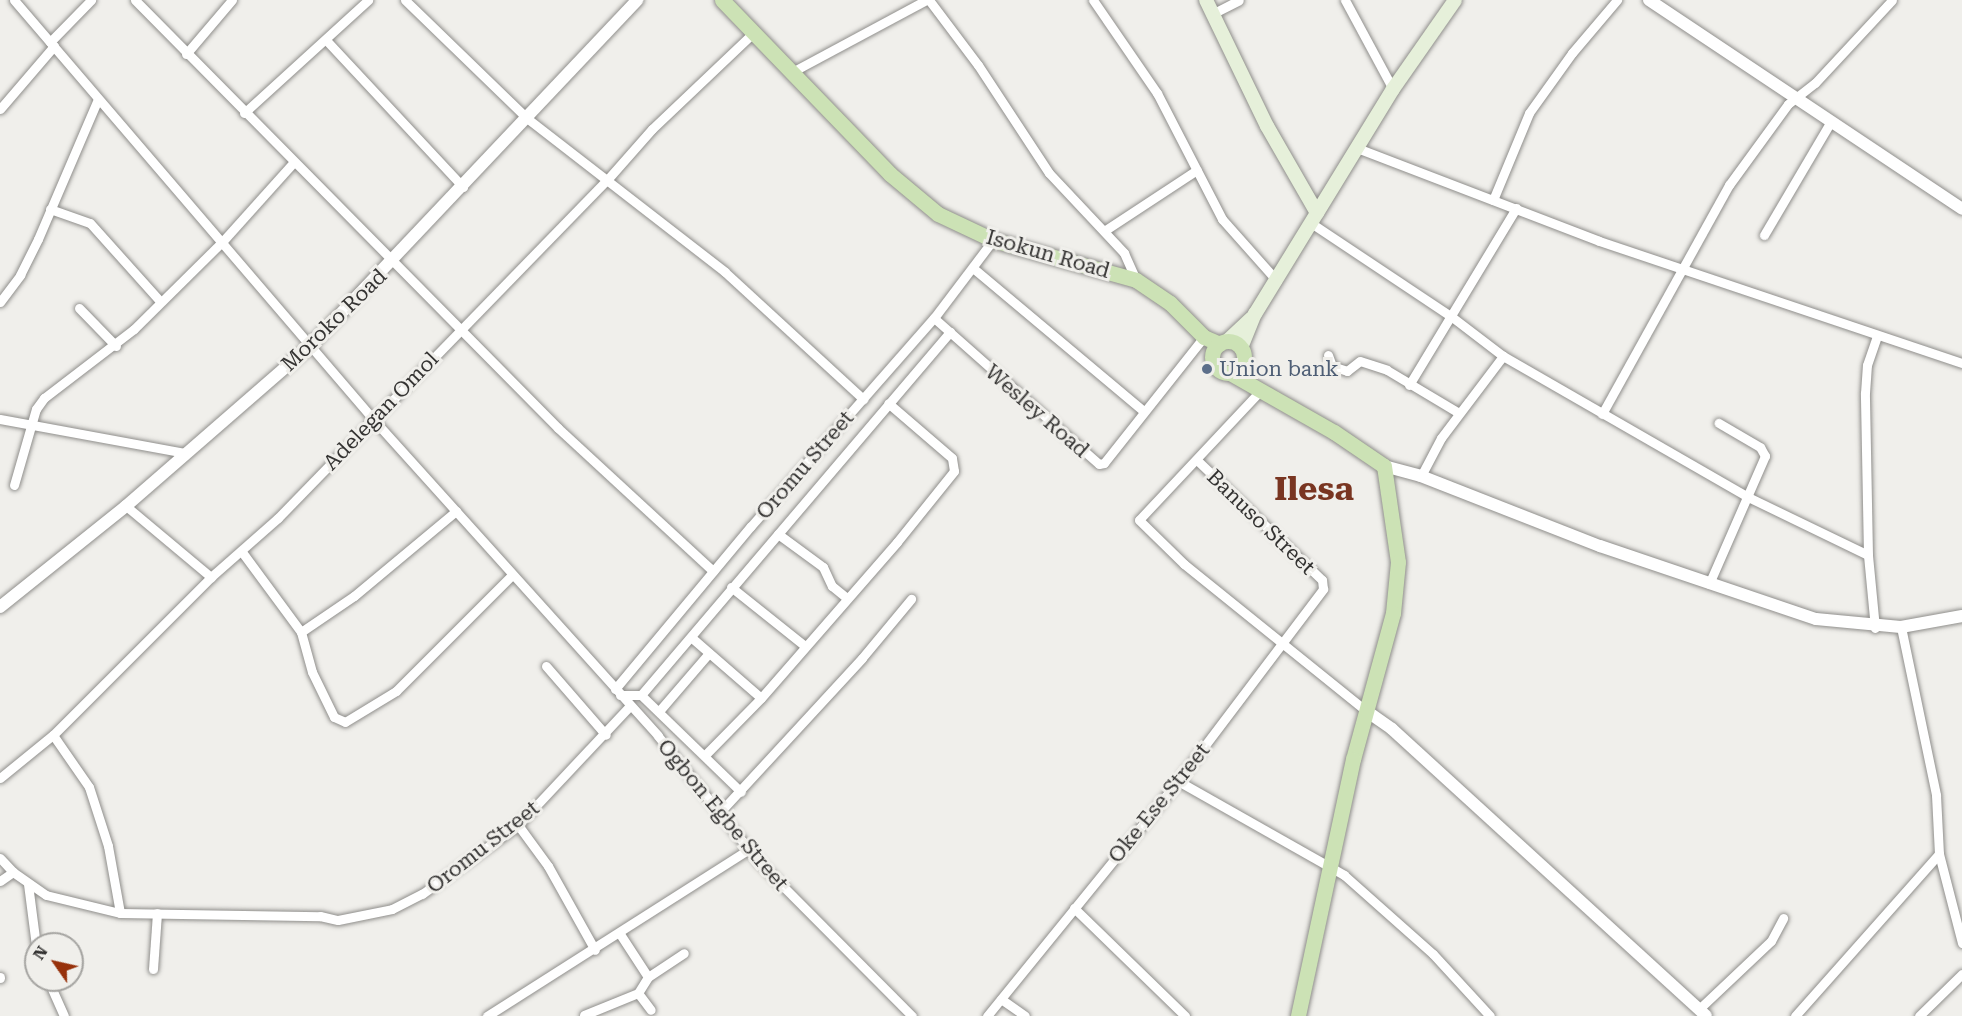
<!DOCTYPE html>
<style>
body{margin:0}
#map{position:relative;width:1962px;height:1016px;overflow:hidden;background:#f0efeb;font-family:"Roboto Serif",serif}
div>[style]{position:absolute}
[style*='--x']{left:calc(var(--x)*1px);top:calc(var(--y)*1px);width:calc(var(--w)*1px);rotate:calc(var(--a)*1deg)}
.roads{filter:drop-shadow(0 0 2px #8f8e8b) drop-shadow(0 0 2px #8f8e8b)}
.minor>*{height:9px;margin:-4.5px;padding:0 4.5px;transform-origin:4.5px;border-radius:4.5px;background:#fff}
.tertiary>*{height:12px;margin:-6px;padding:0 6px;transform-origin:6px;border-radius:6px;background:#fff}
.secondary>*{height:14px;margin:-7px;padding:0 7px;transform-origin:7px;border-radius:7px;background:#e6f0da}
.primary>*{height:15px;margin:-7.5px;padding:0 7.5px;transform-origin:7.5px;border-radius:7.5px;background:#cce2b5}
.primary>.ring{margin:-7.5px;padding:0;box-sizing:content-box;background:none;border:15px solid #cce2b5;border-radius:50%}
.dots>*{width:16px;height:16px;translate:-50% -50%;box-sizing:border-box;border:3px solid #f0efeb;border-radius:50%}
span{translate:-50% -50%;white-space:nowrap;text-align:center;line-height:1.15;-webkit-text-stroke:6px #f0efeb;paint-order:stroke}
.street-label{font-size:21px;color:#343332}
.service-label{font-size:21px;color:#4e5e75}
.left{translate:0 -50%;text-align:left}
.town-label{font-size:33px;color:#793521;font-weight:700}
.north{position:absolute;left:24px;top:932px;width:60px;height:60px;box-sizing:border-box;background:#f0efeb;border:2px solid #a5a4a1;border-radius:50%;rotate:304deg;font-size:16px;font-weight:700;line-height:24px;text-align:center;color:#343332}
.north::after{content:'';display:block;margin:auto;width:21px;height:27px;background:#97310b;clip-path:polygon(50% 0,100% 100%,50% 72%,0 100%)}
</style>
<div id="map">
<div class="roads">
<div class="minor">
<div style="--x:14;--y:0;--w:552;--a:49.41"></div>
<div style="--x:373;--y:419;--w:426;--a:48"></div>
<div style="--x:658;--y:736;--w:161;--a:51.3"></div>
<div style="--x:759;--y:862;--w:217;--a:45.2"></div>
<div style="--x:135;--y:0;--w:602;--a:45.34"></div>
<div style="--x:558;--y:428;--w:211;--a:42.7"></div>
<div style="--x:405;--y:0;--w:171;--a:44.1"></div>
<div style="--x:528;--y:119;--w:249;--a:37.8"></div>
<div style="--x:725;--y:272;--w:188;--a:42.6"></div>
<div style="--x:929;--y:0;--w:81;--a:53"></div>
<div style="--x:978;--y:65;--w:129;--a:56.7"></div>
<div style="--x:1049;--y:173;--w:110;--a:46.8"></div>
<div style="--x:1124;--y:253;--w:30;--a:66"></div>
<div style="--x:1093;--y:0;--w:113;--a:55.5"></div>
<div style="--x:1157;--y:93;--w:142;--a:62.7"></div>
<div style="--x:1222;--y:219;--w:83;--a:48.4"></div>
<div style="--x:1345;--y:0;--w:101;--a:61.7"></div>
<div style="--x:1212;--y:14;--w:30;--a:-27"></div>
<div style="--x:326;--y:40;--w:201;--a:47"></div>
<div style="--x:50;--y:42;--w:59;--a:-45.7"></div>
<div style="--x:186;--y:54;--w:71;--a:-49.6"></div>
<div style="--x:792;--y:72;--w:152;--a:-28.2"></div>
<div style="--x:0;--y:109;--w:83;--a:-49.4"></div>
<div style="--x:244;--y:113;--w:168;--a:-42.3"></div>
<div style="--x:1357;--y:148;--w:259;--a:21"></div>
<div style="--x:1599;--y:241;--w:383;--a:18.6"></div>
<div style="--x:1493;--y:200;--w:94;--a:-67.5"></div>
<div style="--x:1529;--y:113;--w:74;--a:-54.4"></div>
<div style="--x:1572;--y:53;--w:70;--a:-49.7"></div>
<div style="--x:50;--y:209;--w:42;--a:19.3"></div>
<div style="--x:90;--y:223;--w:105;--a:48.1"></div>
<div style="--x:1311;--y:223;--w:169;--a:33.7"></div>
<div style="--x:1452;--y:317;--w:64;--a:37.4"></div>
<div style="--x:1503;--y:356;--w:283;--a:29.9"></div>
<div style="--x:1748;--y:497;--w:133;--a:25.8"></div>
<div style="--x:1104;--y:231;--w:111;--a:-33.3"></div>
<div style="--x:1764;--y:235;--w:130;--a:-59.5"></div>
<div style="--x:973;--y:268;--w:221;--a:40"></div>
<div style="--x:0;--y:302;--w:34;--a:-53"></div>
<div style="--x:20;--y:275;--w:40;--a:-63.4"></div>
<div style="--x:38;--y:239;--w:152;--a:-66.8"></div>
<div style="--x:79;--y:308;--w:53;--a:45.8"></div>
<div style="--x:934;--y:318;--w:220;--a:41.5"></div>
<div style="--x:1099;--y:464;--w:5;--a:-11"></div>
<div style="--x:1104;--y:463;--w:161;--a:-51.6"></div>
<div style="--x:1328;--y:355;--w:12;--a:70"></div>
<div style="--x:1332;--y:366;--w:16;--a:18"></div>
<div style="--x:1347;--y:371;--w:16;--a:-38"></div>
<div style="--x:1360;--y:361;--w:28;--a:18"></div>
<div style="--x:1387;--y:370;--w:84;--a:30.8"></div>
<div style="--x:1409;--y:385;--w:207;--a:-58.8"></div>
<div style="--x:1261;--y:390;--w:178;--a:133.2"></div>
<div style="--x:1139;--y:520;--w:63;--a:44.4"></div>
<div style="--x:1184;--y:564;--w:233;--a:38.9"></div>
<div style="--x:1602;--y:414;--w:262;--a:-61"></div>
<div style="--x:1729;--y:185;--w:100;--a:-53.9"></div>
<div style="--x:1788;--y:104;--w:34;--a:-38"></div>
<div style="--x:1815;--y:83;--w:113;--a:-47.1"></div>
<div style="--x:0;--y:419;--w:189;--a:10.4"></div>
<div style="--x:1421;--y:476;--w:43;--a:-62.2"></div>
<div style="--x:1441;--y:438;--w:103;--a:-52.9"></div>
<div style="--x:14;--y:485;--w:79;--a:-73.9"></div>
<div style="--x:36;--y:409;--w:14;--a:-54"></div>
<div style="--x:44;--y:398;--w:113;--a:-37.5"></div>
<div style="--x:134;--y:329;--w:125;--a:-44.7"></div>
<div style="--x:223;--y:241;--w:106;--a:-48.1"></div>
<div style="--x:126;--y:506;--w:111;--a:39.9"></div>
<div style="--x:778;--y:534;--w:56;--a:36.3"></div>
<div style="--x:823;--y:567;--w:21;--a:65"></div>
<div style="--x:832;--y:586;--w:19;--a:39"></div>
<div style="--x:242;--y:552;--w:99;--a:53.6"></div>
<div style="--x:301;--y:632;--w:41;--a:74.6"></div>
<div style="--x:312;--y:672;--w:50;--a:63.9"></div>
<div style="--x:334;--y:717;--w:12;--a:24"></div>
<div style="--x:345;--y:722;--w:60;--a:-31.3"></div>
<div style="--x:396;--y:691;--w:164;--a:-45"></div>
<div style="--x:1709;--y:584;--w:140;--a:-66.4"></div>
<div style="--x:1765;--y:456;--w:10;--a:-119"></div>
<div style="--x:1760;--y:447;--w:48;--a:-149.7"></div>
<div style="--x:731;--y:587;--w:95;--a:38.6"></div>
<div style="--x:1901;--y:627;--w:172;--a:78.2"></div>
<div style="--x:1936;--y:795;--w:59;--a:87.1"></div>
<div style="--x:1939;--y:854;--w:92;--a:75.5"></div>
<div style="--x:1875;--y:628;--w:73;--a:-95.5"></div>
<div style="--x:1868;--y:555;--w:162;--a:-91.1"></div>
<div style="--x:1865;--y:393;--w:28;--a:-86"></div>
<div style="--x:1867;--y:365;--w:31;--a:-71"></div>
<div style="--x:301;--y:632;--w:64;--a:-34.2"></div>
<div style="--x:354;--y:596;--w:133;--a:-39.8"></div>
<div style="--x:692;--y:638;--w:91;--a:41"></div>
<div style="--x:546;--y:666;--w:91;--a:49"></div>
<div style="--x:615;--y:689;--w:212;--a:-50.2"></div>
<div style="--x:751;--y:526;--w:277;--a:-48.7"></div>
<div style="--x:934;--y:318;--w:98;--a:-52.9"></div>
<div style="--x:620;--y:695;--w:21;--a:0"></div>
<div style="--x:641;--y:695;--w:139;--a:44.1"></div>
<div style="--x:641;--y:695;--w:477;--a:-49.6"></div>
<div style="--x:660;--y:710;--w:75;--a:-49.3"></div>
<div style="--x:53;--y:735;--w:63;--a:55.3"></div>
<div style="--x:89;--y:787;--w:62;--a:72.1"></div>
<div style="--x:108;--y:846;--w:68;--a:79.8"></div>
<div style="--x:706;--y:754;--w:78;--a:-45.5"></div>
<div style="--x:761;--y:698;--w:207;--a:-48.9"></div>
<div style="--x:897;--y:542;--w:91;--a:-51.2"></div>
<div style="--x:954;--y:471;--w:13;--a:-99"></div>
<div style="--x:952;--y:458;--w:84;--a:-139.3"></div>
<div style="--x:0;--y:778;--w:68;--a:-39.1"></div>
<div style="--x:53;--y:735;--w:223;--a:-45"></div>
<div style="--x:211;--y:577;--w:89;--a:-41.4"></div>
<div style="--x:278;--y:518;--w:472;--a:-45.8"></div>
<div style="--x:607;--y:180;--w:68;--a:-48.6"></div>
<div style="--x:652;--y:129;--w:139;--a:-43.5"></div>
<div style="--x:1178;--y:781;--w:191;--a:29.5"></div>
<div style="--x:1344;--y:875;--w:119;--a:41.6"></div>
<div style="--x:1433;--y:954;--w:84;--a:47.4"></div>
<div style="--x:721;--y:811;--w:208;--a:-47.3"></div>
<div style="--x:862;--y:658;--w:77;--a:-50.3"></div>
<div style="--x:518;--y:825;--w:51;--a:53.8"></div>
<div style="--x:548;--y:866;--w:96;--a:60.8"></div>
<div style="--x:0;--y:858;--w:19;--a:47"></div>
<div style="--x:13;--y:872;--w:40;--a:34.9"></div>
<div style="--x:46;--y:895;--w:76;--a:13.7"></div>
<div style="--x:120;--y:913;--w:200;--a:0.9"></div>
<div style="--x:320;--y:916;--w:18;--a:13"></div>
<div style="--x:338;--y:920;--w:55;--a:-11.5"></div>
<div style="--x:392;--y:909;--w:34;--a:-27"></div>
<div style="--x:422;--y:894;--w:118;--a:-35.7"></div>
<div style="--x:518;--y:825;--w:162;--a:-46.8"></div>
<div style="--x:0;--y:881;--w:16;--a:-35"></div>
<div style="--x:28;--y:884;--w:63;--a:82.6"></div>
<div style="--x:1074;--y:908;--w:155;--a:44.2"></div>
<div style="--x:620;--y:934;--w:51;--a:56.9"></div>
<div style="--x:648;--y:977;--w:19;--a:122"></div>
<div style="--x:153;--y:969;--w:56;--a:-85.9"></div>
<div style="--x:0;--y:977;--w:1;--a:90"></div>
<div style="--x:648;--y:977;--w:43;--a:-33.7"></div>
<div style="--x:48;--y:980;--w:39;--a:66"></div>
<div style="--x:1001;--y:999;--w:29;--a:35"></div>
<div style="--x:1699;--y:1009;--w:99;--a:-43.4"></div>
<div style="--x:1771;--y:941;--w:26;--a:-62"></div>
<div style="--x:584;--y:1015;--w:58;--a:-22.2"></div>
<div style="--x:638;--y:993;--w:21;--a:53"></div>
<div style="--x:487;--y:1016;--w:311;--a:-32.5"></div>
<div style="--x:987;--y:1016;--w:303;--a:-50.9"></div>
<div style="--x:1178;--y:781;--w:241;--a:-52.9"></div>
<div style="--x:1323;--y:589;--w:9;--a:-96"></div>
<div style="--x:1322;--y:580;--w:173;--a:-136.2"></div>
<div style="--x:1795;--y:1016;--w:217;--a:-48.4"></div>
<div style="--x:1919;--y:1016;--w:60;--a:-44.3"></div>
</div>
<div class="tertiary">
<div style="--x:1649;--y:0;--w:376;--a:33.7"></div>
<div style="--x:1384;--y:466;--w:38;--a:15"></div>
<div style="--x:1421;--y:476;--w:192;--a:21.4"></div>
<div style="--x:1600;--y:546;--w:228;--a:18.7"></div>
<div style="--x:1816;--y:619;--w:85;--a:5.4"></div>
<div style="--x:1901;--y:627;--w:62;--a:-10.2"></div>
<div style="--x:0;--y:607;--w:161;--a:-38.7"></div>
<div style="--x:126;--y:506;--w:245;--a:-41"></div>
<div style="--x:311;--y:345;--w:475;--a:-46.6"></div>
<div style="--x:1365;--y:710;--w:33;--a:35"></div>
<div style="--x:1392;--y:729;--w:425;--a:42.4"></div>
</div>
<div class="secondary">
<div style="--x:1206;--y:0;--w:140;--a:64.2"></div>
<div style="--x:1267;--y:126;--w:100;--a:60.1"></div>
<div style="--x:1226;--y:342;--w:35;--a:-43"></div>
<div style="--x:1241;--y:348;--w:37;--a:-68"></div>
<div style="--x:1255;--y:314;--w:119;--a:-58.5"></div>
<div style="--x:1317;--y:213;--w:145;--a:-58.5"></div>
<div style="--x:1393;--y:89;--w:108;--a:-55.1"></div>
</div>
<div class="primary">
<div style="--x:722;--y:0;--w:242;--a:46"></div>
<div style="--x:890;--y:174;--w:62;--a:39.8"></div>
<div style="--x:938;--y:214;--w:61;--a:25.3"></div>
<div style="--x:993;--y:240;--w:148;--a:15.6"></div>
<div style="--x:1136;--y:280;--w:41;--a:34.1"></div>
<div style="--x:1170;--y:303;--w:48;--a:45"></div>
<div style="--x:1204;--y:337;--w:17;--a:24"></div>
<div class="ring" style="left:1212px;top:341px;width:17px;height:17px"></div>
<div style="--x:1230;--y:373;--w:120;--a:29.6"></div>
<div style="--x:1334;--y:432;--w:60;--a:34.2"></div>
<div style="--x:1384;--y:466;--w:97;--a:81.7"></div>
<div style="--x:1398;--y:562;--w:51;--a:95.6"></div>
<div style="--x:1393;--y:613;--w:151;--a:105.3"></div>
<div style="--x:1353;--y:759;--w:263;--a:102.1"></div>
</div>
</div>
<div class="dots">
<div style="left:1207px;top:369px;background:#5c6f8a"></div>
</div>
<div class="street-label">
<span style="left:1048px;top:254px;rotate:16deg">Isokun Road</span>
<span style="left:334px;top:320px;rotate:-44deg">Moroko Road</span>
<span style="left:381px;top:411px;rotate:-46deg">Adelegan Omol</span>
<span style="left:1037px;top:411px;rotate:41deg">Wesley Road</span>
<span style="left:805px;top:465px;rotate:-49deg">Oromu Street</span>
<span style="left:1261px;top:522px;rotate:44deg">Banuso Street</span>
<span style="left:1159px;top:803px;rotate:-51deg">Oke Ese Street</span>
<span style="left:723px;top:815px;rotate:50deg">Ogbon Egbe Street</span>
<span style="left:483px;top:847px;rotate:-38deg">Oromu Street</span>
</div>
<div class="service-label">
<span class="left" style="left:1219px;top:369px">Union bank</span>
</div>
<div class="town-label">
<span style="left:1314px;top:489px">Ilesa</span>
</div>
<div class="north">N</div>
</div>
